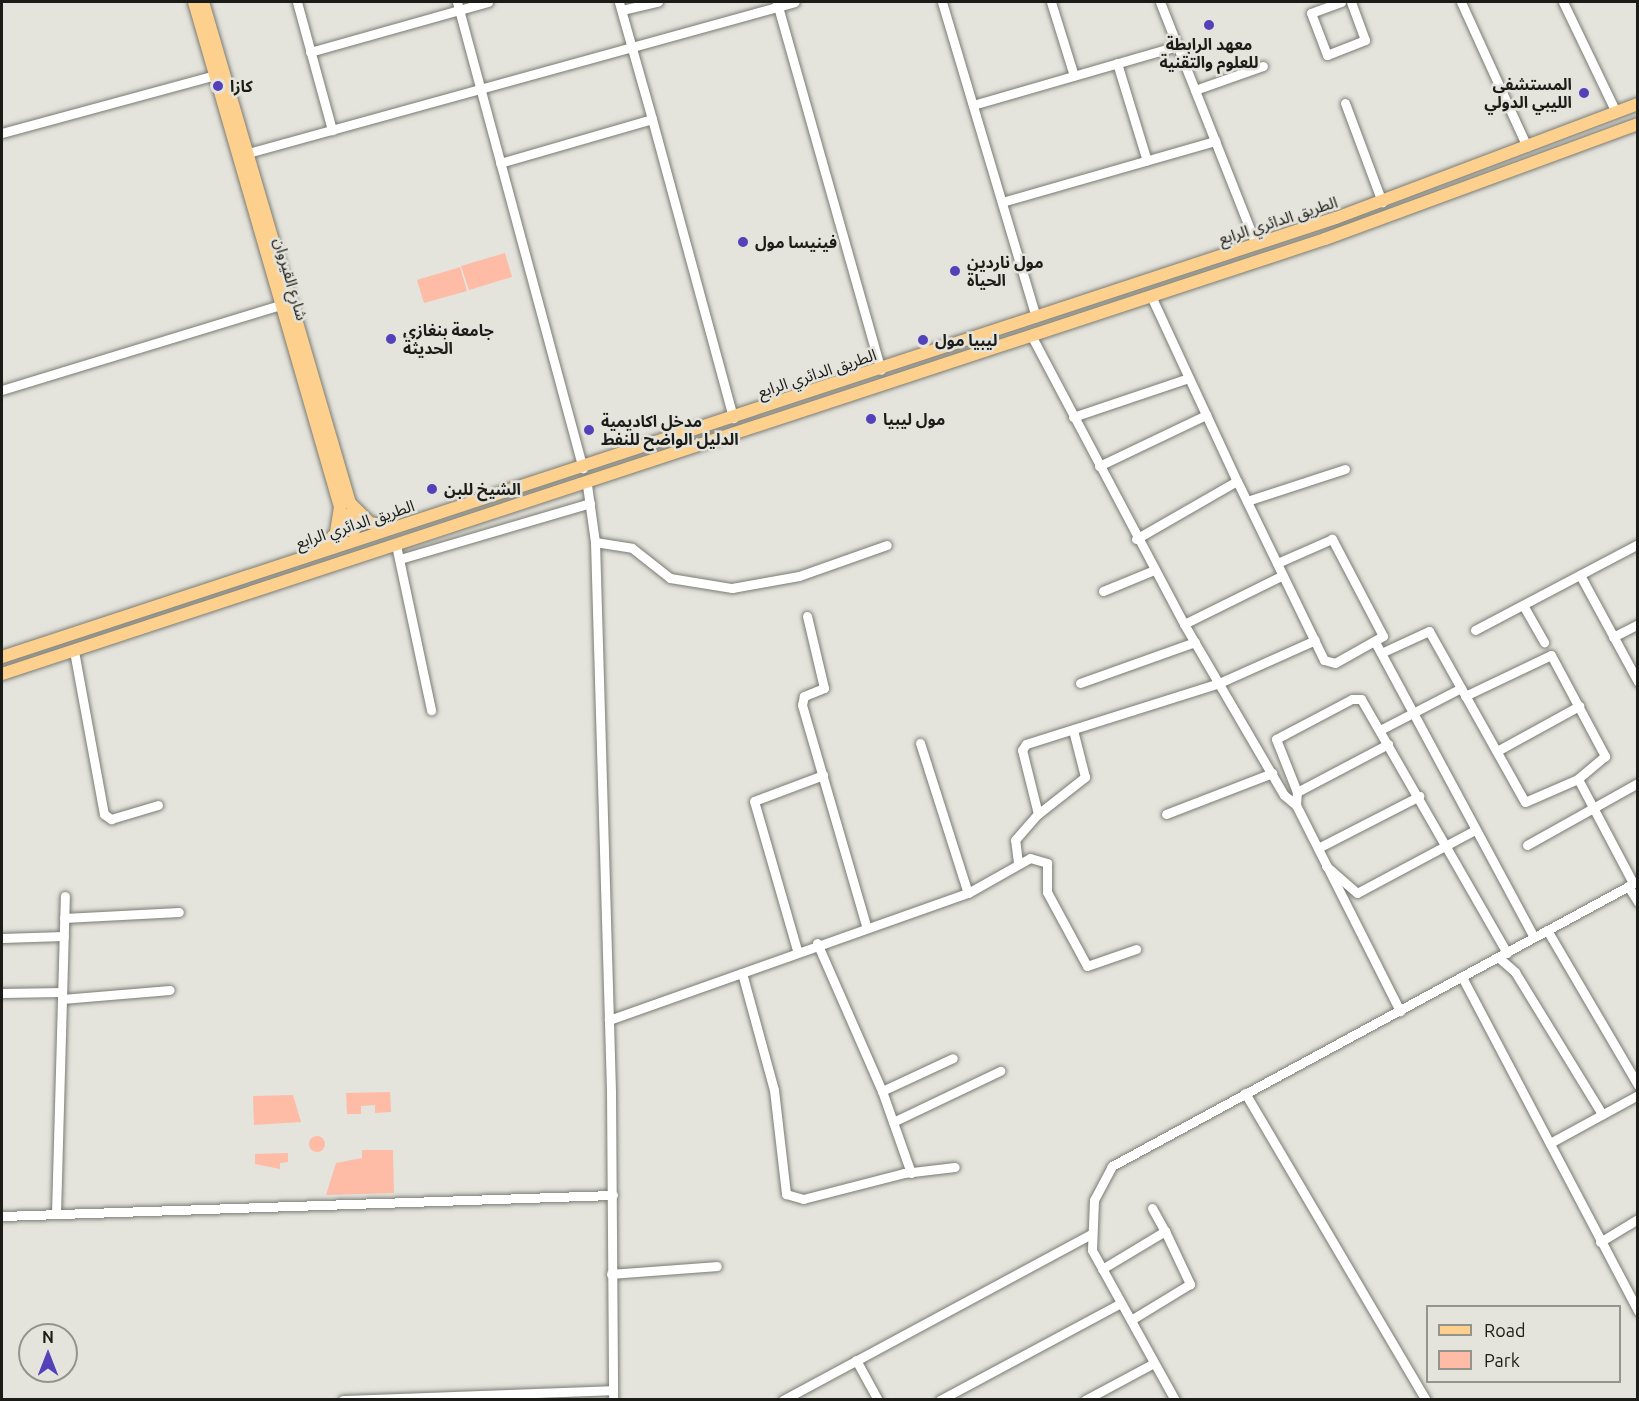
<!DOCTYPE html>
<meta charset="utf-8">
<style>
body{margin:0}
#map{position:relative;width:1639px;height:1401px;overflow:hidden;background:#e4e4dc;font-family:Ubuntu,"Noto Sans Arabic",sans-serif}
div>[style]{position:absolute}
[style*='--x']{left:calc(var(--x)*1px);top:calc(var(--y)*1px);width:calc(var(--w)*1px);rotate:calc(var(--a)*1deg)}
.green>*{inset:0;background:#febca6}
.round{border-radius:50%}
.roads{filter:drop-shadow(0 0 2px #7a7b74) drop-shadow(0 0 2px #7a7b74)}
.minor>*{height:9px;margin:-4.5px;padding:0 4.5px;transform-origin:4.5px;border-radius:4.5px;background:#fff}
.major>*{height:12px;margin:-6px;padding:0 6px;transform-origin:6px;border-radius:6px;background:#fdd18d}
.dots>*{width:16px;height:16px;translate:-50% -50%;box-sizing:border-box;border:3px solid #e4e4dc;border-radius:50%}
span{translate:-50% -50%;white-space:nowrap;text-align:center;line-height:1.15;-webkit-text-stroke:5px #e4e4dc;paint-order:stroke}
.poi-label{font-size:16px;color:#1b1b18;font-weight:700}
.right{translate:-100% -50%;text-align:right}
.left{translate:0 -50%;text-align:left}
.street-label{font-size:16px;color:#1b1b18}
.frame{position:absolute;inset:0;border:3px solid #1b1b18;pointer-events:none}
.legend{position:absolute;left:1426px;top:1305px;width:195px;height:78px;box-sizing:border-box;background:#e4e4dc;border:2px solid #94948e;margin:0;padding:8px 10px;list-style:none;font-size:18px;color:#1b1b18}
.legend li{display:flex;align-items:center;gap:12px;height:30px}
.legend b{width:30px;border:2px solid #94948e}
.north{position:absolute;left:18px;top:1323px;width:60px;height:60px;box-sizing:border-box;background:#e4e4dc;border:2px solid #94948e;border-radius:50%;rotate:0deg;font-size:16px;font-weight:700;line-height:24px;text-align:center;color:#1b1b18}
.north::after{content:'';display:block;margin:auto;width:21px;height:27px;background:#5241b9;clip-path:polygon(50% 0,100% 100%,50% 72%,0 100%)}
</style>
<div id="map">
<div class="green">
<div style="clip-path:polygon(505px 253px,512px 277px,469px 290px,461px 266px)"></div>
<div style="clip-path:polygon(460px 267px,467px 291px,424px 303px,417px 280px)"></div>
<div style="clip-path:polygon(390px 1092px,391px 1112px,375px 1113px,375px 1105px,361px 1106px,361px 1114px,347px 1114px,346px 1093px)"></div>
<div style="clip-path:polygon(293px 1095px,301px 1122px,254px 1125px,253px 1096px)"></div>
<div class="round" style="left:309px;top:1136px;width:16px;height:16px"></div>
<div style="clip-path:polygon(362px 1150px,393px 1150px,394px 1193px,326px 1195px,336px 1163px,362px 1158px)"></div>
<div style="clip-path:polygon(288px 1153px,288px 1162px,280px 1163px,280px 1169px,255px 1164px,255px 1154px)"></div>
</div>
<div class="roads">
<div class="minor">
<div style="--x:297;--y:2;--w:133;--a:74.7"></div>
<div style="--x:457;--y:2;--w:483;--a:74.9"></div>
<div style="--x:942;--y:2;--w:329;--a:73.4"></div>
<div style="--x:1051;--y:2;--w:77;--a:72.7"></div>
<div style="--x:1160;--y:2;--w:261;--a:68.4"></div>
<div style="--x:1341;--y:2;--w:32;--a:160"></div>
<div style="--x:1311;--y:13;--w:45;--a:69.1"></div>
<div style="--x:1327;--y:55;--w:41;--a:-21.5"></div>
<div style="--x:1365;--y:40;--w:40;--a:-110.2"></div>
<div style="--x:1461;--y:2;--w:159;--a:65.5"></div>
<div style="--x:1563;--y:2;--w:122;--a:64.3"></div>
<div style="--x:777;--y:3;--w:381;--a:74.2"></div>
<div style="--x:622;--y:10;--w:37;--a:-13"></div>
<div style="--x:310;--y:52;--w:185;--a:-15.7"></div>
<div style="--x:1117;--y:63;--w:102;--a:73"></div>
<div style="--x:1195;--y:90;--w:72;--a:-19.4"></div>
<div style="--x:1345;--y:103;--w:106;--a:69.5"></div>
<div style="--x:973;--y:105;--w:213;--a:-16.1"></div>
<div style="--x:652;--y:119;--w:310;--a:74.8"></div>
<div style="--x:2;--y:133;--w:222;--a:-15.2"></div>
<div style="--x:248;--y:153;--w:567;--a:-15.43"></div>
<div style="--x:500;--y:163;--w:158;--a:-16.1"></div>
<div style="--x:652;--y:119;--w:122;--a:-105.8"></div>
<div style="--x:1002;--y:202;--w:222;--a:-16"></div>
<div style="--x:1151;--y:296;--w:204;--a:65.1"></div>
<div style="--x:1237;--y:481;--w:199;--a:64.1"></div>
<div style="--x:1324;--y:660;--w:11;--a:15"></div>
<div style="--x:1335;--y:663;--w:55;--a:-29.4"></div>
<div style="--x:1383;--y:636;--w:110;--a:-117.7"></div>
<div style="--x:1332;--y:539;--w:60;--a:156.4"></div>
<div style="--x:1031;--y:335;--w:327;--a:62.1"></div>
<div style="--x:1184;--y:624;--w:198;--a:59.7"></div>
<div style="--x:1284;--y:795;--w:16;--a:40"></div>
<div style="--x:1296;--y:805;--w:231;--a:63.2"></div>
<div style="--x:2;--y:390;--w:297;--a:-17"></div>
<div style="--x:1073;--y:417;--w:122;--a:-18.6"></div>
<div style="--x:1099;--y:466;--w:119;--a:-25.5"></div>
<div style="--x:587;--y:485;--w:58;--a:82"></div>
<div style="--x:595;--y:542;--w:549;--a:88.33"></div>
<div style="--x:611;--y:1091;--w:309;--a:89.6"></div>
<div style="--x:1247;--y:501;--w:103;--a:-18.1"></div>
<div style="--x:1136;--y:539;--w:116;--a:-29.9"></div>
<div style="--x:595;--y:542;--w:37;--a:9"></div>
<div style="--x:632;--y:548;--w:48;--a:38.3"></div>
<div style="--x:670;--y:578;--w:63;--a:9.2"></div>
<div style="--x:732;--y:588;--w:68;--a:-10.2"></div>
<div style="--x:799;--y:576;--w:93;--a:-19.4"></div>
<div style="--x:396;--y:545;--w:169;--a:78"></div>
<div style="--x:400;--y:559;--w:198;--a:-16.4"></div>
<div style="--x:1580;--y:575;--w:122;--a:61.5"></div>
<div style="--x:1103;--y:591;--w:55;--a:-22.4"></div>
<div style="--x:1523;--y:605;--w:43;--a:60.4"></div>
<div style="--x:807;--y:616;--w:74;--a:76.7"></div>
<div style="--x:824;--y:688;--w:22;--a:158"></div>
<div style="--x:804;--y:696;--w:9;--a:103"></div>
<div style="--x:802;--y:705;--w:229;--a:73.8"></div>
<div style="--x:1184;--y:624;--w:110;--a:-26.3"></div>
<div style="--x:1475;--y:630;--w:184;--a:-27.8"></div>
<div style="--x:1613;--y:637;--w:28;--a:-27"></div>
<div style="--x:1375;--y:642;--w:335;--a:61.7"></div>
<div style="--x:74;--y:651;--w:166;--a:79.6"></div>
<div style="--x:104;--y:814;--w:9;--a:36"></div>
<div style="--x:111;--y:819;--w:49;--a:-16.6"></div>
<div style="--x:1381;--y:653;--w:53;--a:-24.6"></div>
<div style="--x:1429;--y:631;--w:196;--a:60.7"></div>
<div style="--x:1525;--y:802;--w:58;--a:-23.5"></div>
<div style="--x:1080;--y:683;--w:122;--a:-19.6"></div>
<div style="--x:1465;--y:696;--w:95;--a:-25.5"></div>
<div style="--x:1551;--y:655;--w:115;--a:61.9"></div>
<div style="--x:1605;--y:756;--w:35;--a:140"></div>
<div style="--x:1380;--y:730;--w:91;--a:-27.4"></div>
<div style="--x:920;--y:743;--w:157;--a:72.3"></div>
<div style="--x:1497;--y:751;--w:94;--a:-28.8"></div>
<div style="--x:1578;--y:779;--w:118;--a:62.1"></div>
<div style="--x:1297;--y:792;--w:103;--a:-27.8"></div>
<div style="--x:1296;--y:805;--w:13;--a:-86"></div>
<div style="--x:1297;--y:792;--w:57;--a:-111.6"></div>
<div style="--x:1276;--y:739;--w:86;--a:-27.8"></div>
<div style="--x:1352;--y:699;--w:9;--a:0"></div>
<div style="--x:1361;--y:699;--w:293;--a:60.1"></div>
<div style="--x:1038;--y:814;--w:60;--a:-38.2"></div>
<div style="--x:1085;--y:777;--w:49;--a:-104.3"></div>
<div style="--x:1166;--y:814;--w:114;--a:-21.1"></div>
<div style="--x:1527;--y:845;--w:127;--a:-29.2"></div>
<div style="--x:1318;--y:848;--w:114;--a:-27.2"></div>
<div style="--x:1018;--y:863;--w:23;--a:-97"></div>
<div style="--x:1015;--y:840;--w:35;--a:-49"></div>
<div style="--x:1038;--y:814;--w:66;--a:-104"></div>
<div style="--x:1022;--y:750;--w:7;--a:-56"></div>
<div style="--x:1026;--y:744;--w:202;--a:-17.5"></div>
<div style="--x:1219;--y:683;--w:105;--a:-24.1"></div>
<div style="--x:1326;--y:866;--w:41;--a:41.1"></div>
<div style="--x:1357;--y:893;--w:134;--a:-28.1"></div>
<div style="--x:1628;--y:886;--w:19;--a:58"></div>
<div style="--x:64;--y:918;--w:115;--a:-3"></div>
<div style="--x:1547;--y:930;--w:180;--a:59.6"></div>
<div style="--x:2;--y:938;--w:62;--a:-1.8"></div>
<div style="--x:817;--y:943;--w:162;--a:66.3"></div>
<div style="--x:882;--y:1091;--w:87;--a:70.5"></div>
<div style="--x:797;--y:950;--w:155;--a:-106.1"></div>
<div style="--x:754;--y:801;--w:74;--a:-20.6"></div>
<div style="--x:1498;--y:957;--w:23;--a:41"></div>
<div style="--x:1515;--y:972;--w:167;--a:58.5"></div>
<div style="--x:742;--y:973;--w:121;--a:74.7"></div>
<div style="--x:774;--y:1090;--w:105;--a:83.4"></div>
<div style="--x:786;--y:1194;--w:18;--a:16"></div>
<div style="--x:803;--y:1199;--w:104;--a:-14.4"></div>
<div style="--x:904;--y:1173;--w:51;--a:-6.7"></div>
<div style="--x:1462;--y:977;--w:378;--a:62.2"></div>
<div style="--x:2;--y:993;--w:60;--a:-1"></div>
<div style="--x:62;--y:999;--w:108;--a:-4.8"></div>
<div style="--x:609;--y:1020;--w:381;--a:-19.5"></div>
<div style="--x:968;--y:893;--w:71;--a:-29.4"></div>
<div style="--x:1030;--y:858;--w:18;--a:16"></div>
<div style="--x:1047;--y:863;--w:29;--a:90"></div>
<div style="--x:1047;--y:892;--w:84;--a:61.6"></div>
<div style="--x:1087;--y:966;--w:52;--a:-19.1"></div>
<div style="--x:882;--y:1091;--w:78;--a:-24.9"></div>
<div style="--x:1245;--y:1093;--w:356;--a:59.5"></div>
<div style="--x:893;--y:1122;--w:119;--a:-25.5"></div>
<div style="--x:1550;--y:1143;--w:100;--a:-28.6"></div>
<div style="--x:1152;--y:1208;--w:26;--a:61"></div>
<div style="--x:56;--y:1214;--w:318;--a:-88.4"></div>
<div style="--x:2;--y:1216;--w:611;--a:-1.97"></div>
<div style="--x:1600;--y:1242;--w:44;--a:-31.2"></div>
<div style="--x:1102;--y:1269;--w:74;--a:-31.1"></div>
<div style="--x:1165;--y:1231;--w:59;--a:64.7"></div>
<div style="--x:1190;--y:1284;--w:69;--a:148.6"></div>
<div style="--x:611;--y:1274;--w:106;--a:-4.3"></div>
<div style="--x:856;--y:1360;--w:46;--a:61.2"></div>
<div style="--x:343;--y:1400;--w:270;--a:-2.1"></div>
<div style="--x:783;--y:1400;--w:349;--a:-28.3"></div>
<div style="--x:940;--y:1400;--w:205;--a:-28.2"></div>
<div style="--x:1085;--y:1400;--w:78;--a:-28.2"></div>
<div style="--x:1175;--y:1400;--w:171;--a:-119"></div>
<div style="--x:1092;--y:1250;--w:50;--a:-87.7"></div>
<div style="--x:1094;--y:1200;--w:38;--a:-62"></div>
<div style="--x:1112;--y:1166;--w:598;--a:-28.45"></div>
</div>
<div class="major">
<div style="--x:194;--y:2;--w:526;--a:73.87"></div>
<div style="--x:340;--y:507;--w:26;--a:99"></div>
<div style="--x:336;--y:533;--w:25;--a:133"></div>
<div style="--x:203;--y:2;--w:522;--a:73.65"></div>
<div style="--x:350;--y:503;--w:28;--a:45"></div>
<div style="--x:370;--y:523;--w:22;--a:10"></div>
<div style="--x:342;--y:513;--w:16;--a:76"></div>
<div style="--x:346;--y:529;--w:7;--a:16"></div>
<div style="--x:353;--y:531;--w:6;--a:-51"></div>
<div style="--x:357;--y:526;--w:16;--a:-108"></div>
<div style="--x:2;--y:657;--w:1404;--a:-18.22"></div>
<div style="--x:1336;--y:218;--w:323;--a:-20.7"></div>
<div style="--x:2;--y:674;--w:1393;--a:-18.2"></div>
<div style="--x:1325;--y:239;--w:333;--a:-20.2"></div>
</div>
</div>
<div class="dots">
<div style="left:1209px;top:25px;background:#5241b9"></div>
<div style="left:218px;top:86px;background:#5241b9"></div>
<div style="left:1584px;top:93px;background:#5241b9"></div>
<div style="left:743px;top:242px;background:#5241b9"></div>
<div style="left:955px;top:271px;background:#5241b9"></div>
<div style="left:391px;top:339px;background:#5241b9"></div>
<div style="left:923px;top:340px;background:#5241b9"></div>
<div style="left:871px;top:419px;background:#5241b9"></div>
<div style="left:589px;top:430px;background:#5241b9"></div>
<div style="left:432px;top:489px;background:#5241b9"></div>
</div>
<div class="poi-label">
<span style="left:1209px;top:53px">معهد الرابطة<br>للعلوم والتقنية</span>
<span class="right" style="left:1572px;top:93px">المستشفي<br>الليبي الدولي</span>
<span class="left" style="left:230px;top:86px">كازا</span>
<span class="left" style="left:755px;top:242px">فينيسا مول</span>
<span class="left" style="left:967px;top:271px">مول ناردين<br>الحياة</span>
<span class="left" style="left:403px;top:339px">جامعة بنغازي<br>الحديثة</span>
<span class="left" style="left:935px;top:340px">ليبيا مول</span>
<span class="left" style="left:883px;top:419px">مول ليبيا</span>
<span class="left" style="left:601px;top:430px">مدخل اكاديمية<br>الدليل الواضح للنفط</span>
<span class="left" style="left:444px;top:489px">الشيخ للبن</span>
</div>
<div class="street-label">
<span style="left:1278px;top:220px;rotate:-18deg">الطريق الدائري الرابع</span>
<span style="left:291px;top:279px;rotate:74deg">شارع القيروان</span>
<span style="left:817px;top:373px;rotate:-18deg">الطريق الدائري الرابع</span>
<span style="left:355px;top:524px;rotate:-18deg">الطريق الدائري الرابع</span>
</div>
<div class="frame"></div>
<ul class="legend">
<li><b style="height:8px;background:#fdd18d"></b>Road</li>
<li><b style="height:16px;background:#febca6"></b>Park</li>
</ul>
<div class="north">N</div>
</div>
